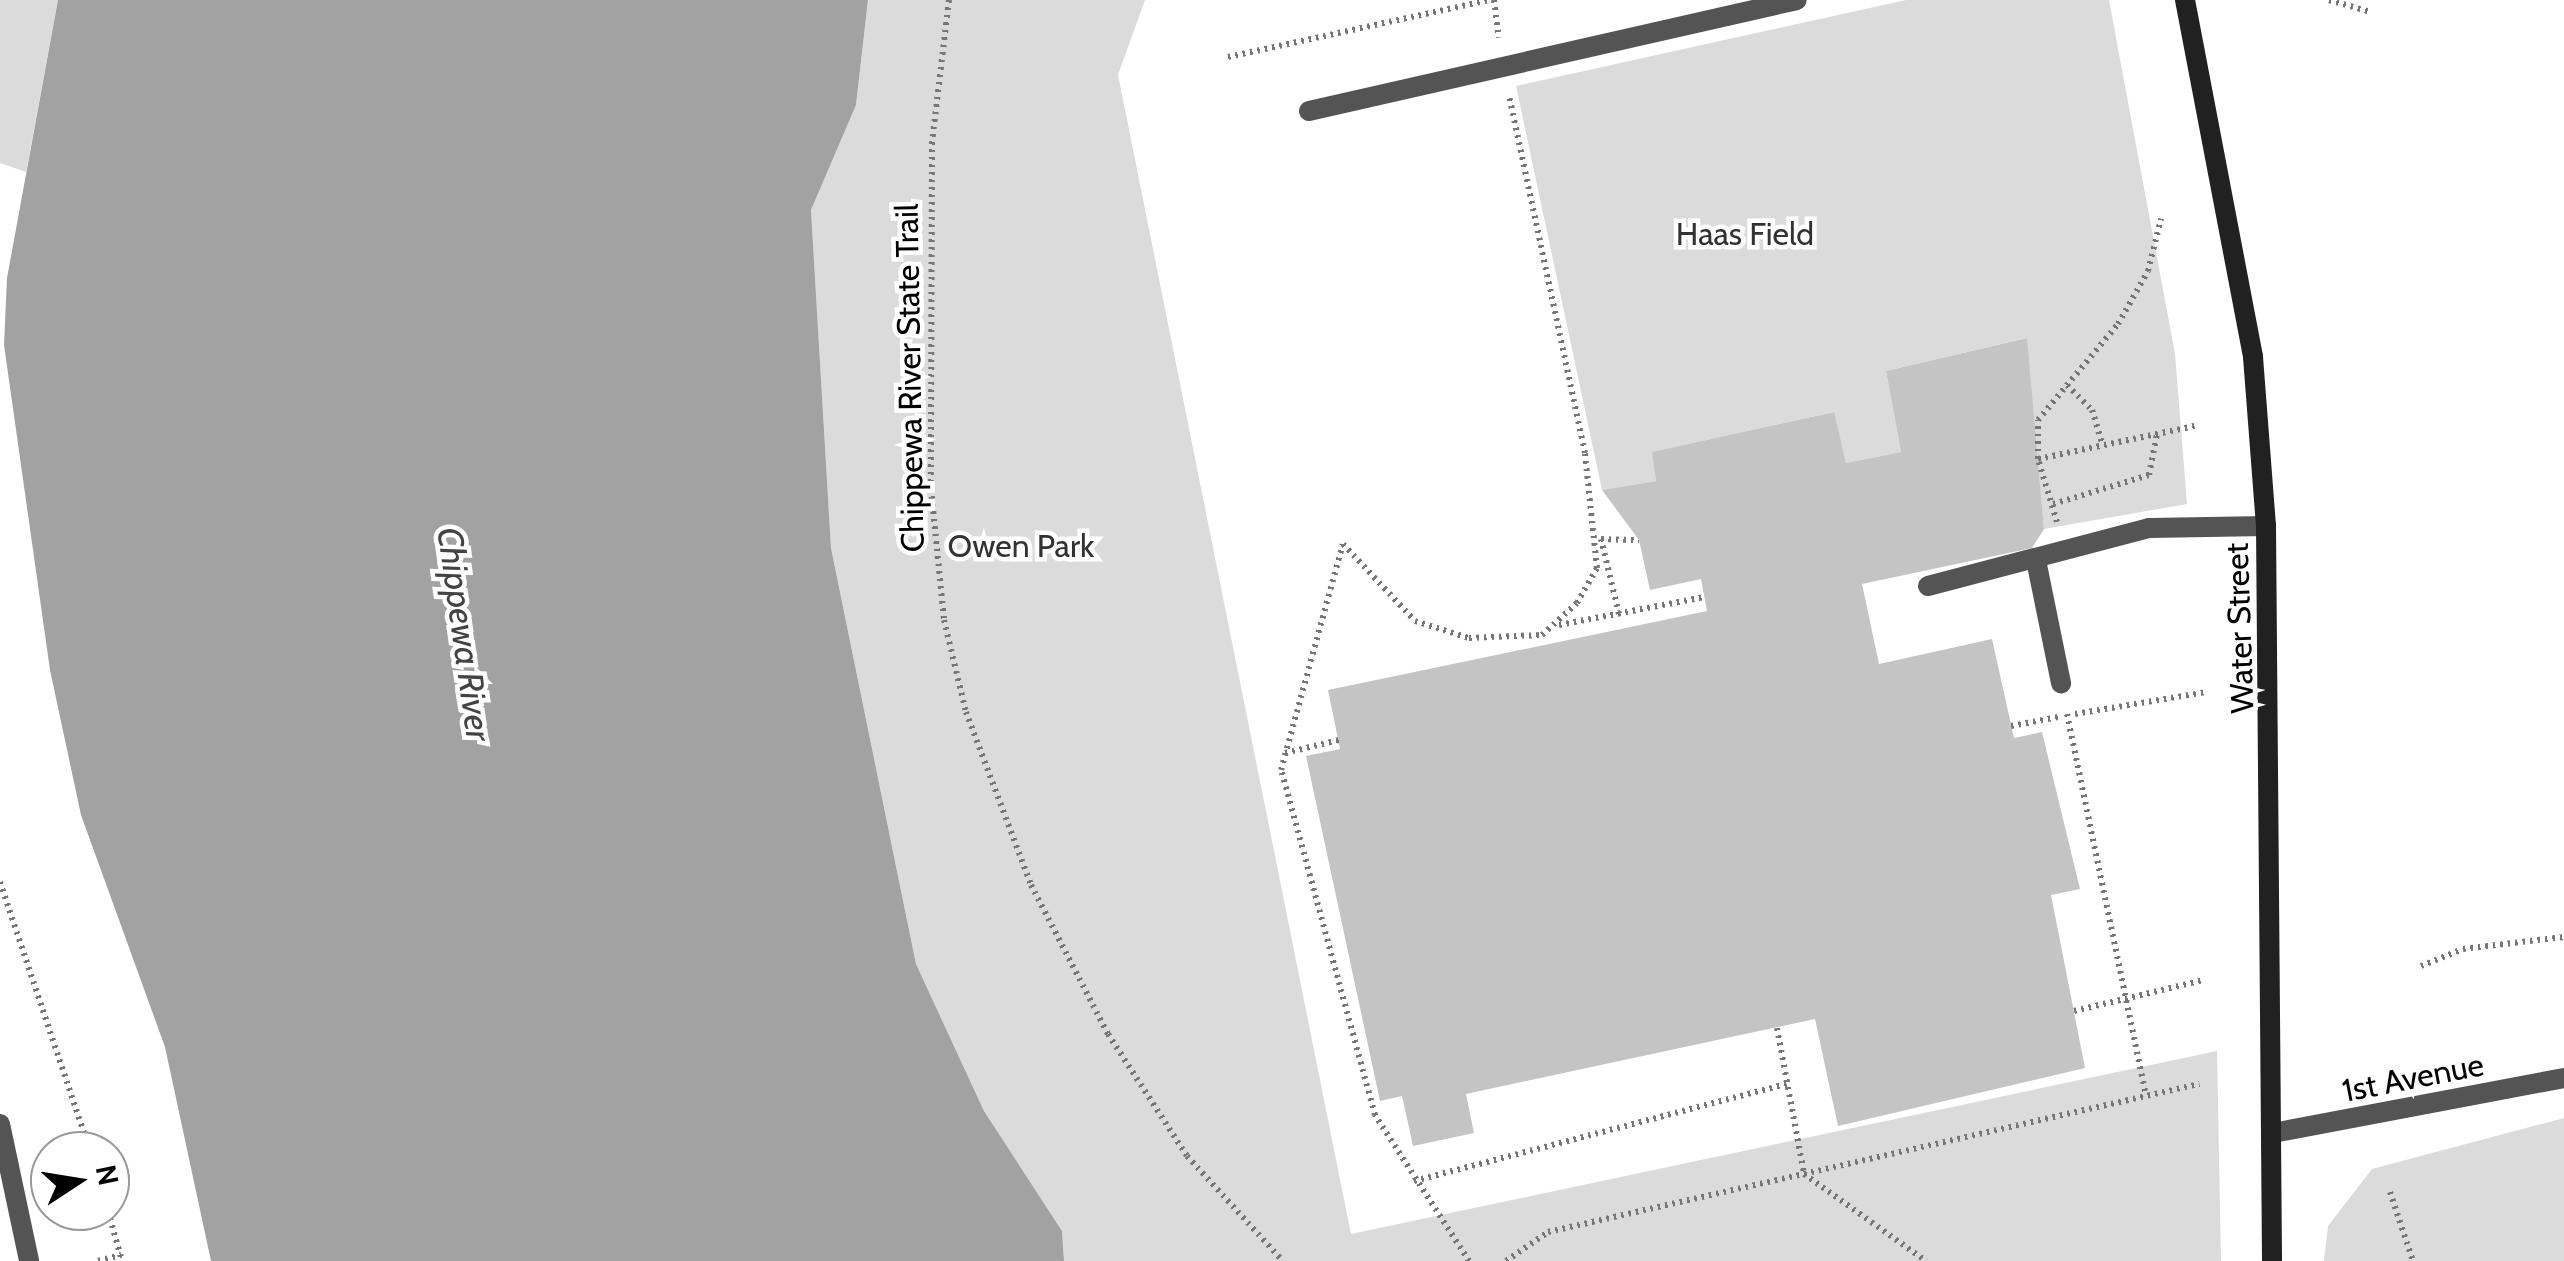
<!DOCTYPE html>
<style>
body{margin:0}
#map{position:relative;width:2564px;height:1261px;overflow:hidden;background:#fff;font-family:Cabin,sans-serif}
div>[style]{position:absolute}
[style*='--x']{left:calc(var(--x)*1px);top:calc(var(--y)*1px);width:calc(var(--w)*1px);rotate:calc(var(--a)*1deg)}
.green>*{inset:0;background:#dbdbdb}
.water>*{inset:0;background:#a2a2a2}
.building>*{inset:0;background:#c4c4c4}
.path>*{height:6px;margin-top:-3px;transform-origin:0;background:repeating-linear-gradient(90deg,#767676 0 2.5px,transparent 0 7.5px)}
.service>*{height:20px;margin:-10px;padding:0 10px;transform-origin:10px;border-radius:10px;background:#545454}
.pedestrian>*{height:20px;margin:-10px;padding:0 10px;transform-origin:10px;border-radius:10px;background:#545454}
.tertiary>*{height:20px;margin:-10px;padding:0 10px;transform-origin:10px;border-radius:10px;background:#545454}
.secondary>*{height:20px;margin:-10px;padding:0 10px;transform-origin:10px;border-radius:10px;background:#212121}
span{translate:-50% -50%;white-space:nowrap;text-align:center;line-height:1.15;-webkit-text-stroke:9px #fff;paint-order:stroke}
.park-label{font-size:32px;color:#323232}
.street-label{font-size:32px;color:#000}
.water-label{font-size:35px;color:#434343;font-style:italic}
.north{position:absolute;left:30px;top:1131px;width:100px;height:100px;box-sizing:border-box;background:#fff;border:2px solid #999;border-radius:50%;rotate:78deg;font-size:28px;font-weight:700;line-height:40px;text-align:center;color:#000}
.north::after{content:'';display:block;margin:auto;width:35px;height:45px;background:#000;clip-path:polygon(50% 0,100% 100%,50% 72%,0 100%)}
</style>
<div id="map">
<div class="green">
<div style="clip-path:polygon(0 0,58px 0,26px 172px,0 163px)"></div>
<div style="clip-path:polygon(868px 0,1145px 0,1118px 75px,1351px 1234px,2217px 1051px,2221px 1261px,1064px 1261px,1062px 1231px,984px 1111px,916px 964px,831px 548px,811px 210px,856px 105px)"></div>
<div style="clip-path:polygon(1906px 0,2109px 0,2175px 354px,2187px 504px,2044px 529px,2026px 338px,1886px 371px,1901px 452px,1846px 463px,1833px 412px,1653px 452px,1656px 481px,1602px 490px,1516px 86px)"></div>
<div style="clip-path:polygon(2564px 1118px,2564px 1261px,2324px 1261px,2328px 1226px,2372px 1169px)"></div>
</div>
<div class="water">
<div style="clip-path:polygon(58px 0,868px 0,856px 105px,811px 210px,831px 548px,916px 964px,984px 1111px,1062px 1231px,1064px 1261px,211px 1261px,165px 1047px,81px 815px,50px 670px,4px 345px,7px 278px)"></div>
</div>
<div class="building">
<div style="clip-path:polygon(2027px 338px,2044px 529px,2032px 548px,1862px 584px,1879px 664px,1992px 639px,2014px 738px,2042px 732px,2080px 889px,2051px 895px,2085px 1068px,1838px 1126px,1815px 1019px,1466px 1094px,1474px 1133px,1413px 1146px,1402px 1096px,1380px 1101px,1306px 756px,1340px 749px,1328px 690px,1707px 611px,1701px 579px,1650px 590px,1639px 540px,1602px 490px,1656px 481px,1652px 452px,1834px 412px,1846px 463px,1901px 452px,1886px 371px)"></div>
</div>
<div class="path">
<div style="--x:949;--y:0;--w:143;--a:96.8"></div>
<div style="--x:932;--y:142;--w:347;--a:90.2"></div>
<div style="--x:931;--y:489;--w:132;--a:84.3"></div>
<div style="--x:944;--y:620;--w:95;--a:76.6"></div>
<div style="--x:966;--y:712;--w:185;--a:69.4"></div>
<div style="--x:1031;--y:885;--w:168;--a:62.7"></div>
<div style="--x:1108;--y:1034;--w:145;--a:57.1"></div>
<div style="--x:1187;--y:1156;--w:142;--a:47.6"></div>
<div style="--x:1494;--y:0;--w:38;--a:83"></div>
<div style="--x:2329;--y:0;--w:44;--a:15.9"></div>
<div style="--x:1228;--y:57;--w:267;--a:-12.3"></div>
<div style="--x:2067;--y:385;--w:35;--a:45"></div>
<div style="--x:2092;--y:410;--w:37;--a:73"></div>
<div style="--x:2038;--y:459;--w:160;--a:-11.9"></div>
<div style="--x:2053;--y:504;--w:100;--a:-16.8"></div>
<div style="--x:2149;--y:475;--w:42;--a:-79"></div>
<div style="--x:2057;--y:522;--w:66;--a:-106.8"></div>
<div style="--x:2038;--y:459;--w:39;--a:-90"></div>
<div style="--x:2038;--y:420;--w:125;--a:-50.2"></div>
<div style="--x:2118;--y:324;--w:61;--a:-60.5"></div>
<div style="--x:2148;--y:271;--w:54;--a:-76"></div>
<div style="--x:1619;--y:614;--w:77;--a:-103.5"></div>
<div style="--x:1601;--y:539;--w:38;--a:2"></div>
<div style="--x:1559;--y:625;--w:148;--a:-10.9"></div>
<div style="--x:2067;--y:714;--w:390;--a:78.3"></div>
<div style="--x:2075;--y:714;--w:134;--a:-9.5"></div>
<div style="--x:2011;--y:726;--w:48;--a:-10.8"></div>
<div style="--x:1285;--y:753;--w:56;--a:-13.5"></div>
<div style="--x:0;--y:882;--w:284;--a:71.5"></div>
<div style="--x:2421;--y:966;--w:45;--a:-22"></div>
<div style="--x:2463;--y:949;--w:102;--a:-6.8"></div>
<div style="--x:2074;--y:1011;--w:134;--a:-13.4"></div>
<div style="--x:1777;--y:1028;--w:148;--a:79.5"></div>
<div style="--x:1804;--y:1174;--w:150;--a:35.5"></div>
<div style="--x:1414;--y:1181;--w:385;--a:-14.6"></div>
<div style="--x:2390;--y:1192;--w:73;--a:71.6"></div>
<div style="--x:108;--y:1211;--w:52;--a:74.4"></div>
<div style="--x:98;--y:1261;--w:24;--a:-15"></div>
<div style="--x:1469;--y:1261;--w:174;--a:-122.8"></div>
<div style="--x:1375;--y:1115;--w:358;--a:-105.2"></div>
<div style="--x:1281;--y:770;--w:234;--a:-74.7"></div>
<div style="--x:1343;--y:544;--w:105;--a:46.9"></div>
<div style="--x:1415;--y:621;--w:57;--a:17.5"></div>
<div style="--x:1469;--y:638;--w:73;--a:-2.4"></div>
<div style="--x:1542;--y:635;--w:47;--a:-42.4"></div>
<div style="--x:1577;--y:603;--w:40;--a:-60.3"></div>
<div style="--x:1597;--y:568;--w:116;--a:-96"></div>
<div style="--x:1585;--y:453;--w:366;--a:-102"></div>
<div style="--x:1506;--y:1261;--w:51;--a:-34.6"></div>
<div style="--x:1548;--y:1232;--w:668;--a:-12.81"></div>
</div>
<div class="service">
<div style="--x:1309;--y:111;--w:500;--a:-12.81"></div>
<div style="--x:2036;--y:560;--w:126;--a:78.5"></div>
<div style="--x:1928;--y:586;--w:228;--a:-14.7"></div>
<div style="--x:2149;--y:528;--w:117;--a:-1"></div>
</div>
<div class="pedestrian">
<div style="--x:0;--y:1124;--w:140;--a:78"></div>
</div>
<div class="tertiary">
<div style="--x:2273;--y:1133;--w:296;--a:-10.7"></div>
</div>
<div class="secondary">
<div style="--x:2185;--y:0;--w:363;--a:79.2"></div>
<div style="--x:2253;--y:357;--w:169;--a:85.6"></div>
<div style="--x:2266;--y:526;--w:735;--a:89.53"></div>
</div>
<div class="park-label">
<span style="left:1745px;top:234px">Haas Field</span>
<span style="left:1021px;top:546px">Owen Park</span>
</div>
<div class="street-label">
<span style="left:910px;top:378px;rotate:-91deg">Chippewa River State Trail</span>
<span style="left:2240px;top:628px;rotate:-92deg">Water Street</span>
<span style="left:2413px;top:1078px;rotate:-11deg">1st Avenue</span>
</div>
<div class="water-label">
<span style="left:464px;top:634px;rotate:82deg">Chippewa River</span>
</div>
<div class="north">N</div>
</div>
